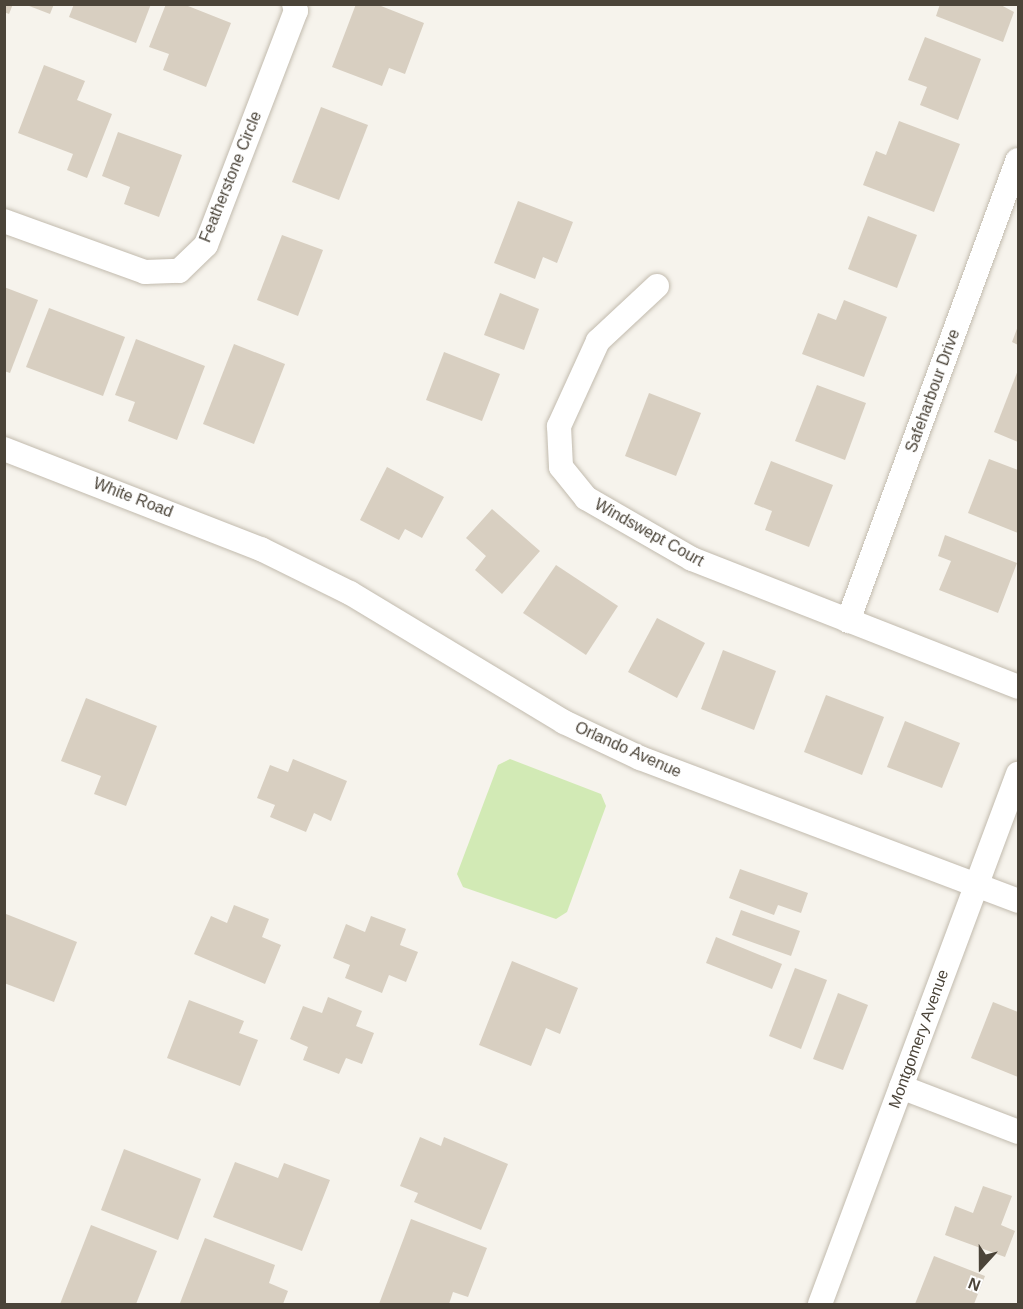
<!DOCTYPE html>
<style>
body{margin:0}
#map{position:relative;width:1023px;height:1309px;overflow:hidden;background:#f6f3ec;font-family:Arial,sans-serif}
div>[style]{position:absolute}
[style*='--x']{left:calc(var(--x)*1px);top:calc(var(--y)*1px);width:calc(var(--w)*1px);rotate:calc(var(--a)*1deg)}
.green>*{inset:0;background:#d2eab5}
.building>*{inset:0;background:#d8cfc1}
.roads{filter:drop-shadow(0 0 2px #c2bbae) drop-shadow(0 0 2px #c2bbae)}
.minor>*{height:24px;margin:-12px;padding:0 12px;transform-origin:12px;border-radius:12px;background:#fff}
span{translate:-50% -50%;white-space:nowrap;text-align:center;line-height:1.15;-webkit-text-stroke:4.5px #fff;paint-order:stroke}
.street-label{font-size:16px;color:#4b4439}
.frame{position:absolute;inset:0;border:6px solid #4b4439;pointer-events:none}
.north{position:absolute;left:951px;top:1237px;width:60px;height:60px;-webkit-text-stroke:4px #fff;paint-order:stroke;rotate:201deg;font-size:16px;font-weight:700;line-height:24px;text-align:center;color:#4b4439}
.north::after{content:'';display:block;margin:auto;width:21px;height:27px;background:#4b4439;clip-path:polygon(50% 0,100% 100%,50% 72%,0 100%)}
</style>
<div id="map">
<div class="green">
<div style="clip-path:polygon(510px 759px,601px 794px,606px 806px,567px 912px,556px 919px,463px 887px,457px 874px,498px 765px)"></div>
</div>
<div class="building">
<div style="clip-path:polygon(4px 4px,13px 4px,9px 14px,4px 12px)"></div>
<div style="clip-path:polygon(24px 4px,54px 4px,50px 14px)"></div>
<div style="clip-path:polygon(74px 4px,151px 4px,136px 43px,69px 17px)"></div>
<div style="clip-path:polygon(166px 4px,183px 4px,231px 23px,206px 87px,163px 70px,169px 54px,149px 47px)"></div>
<div style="clip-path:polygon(356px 4px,376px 4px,424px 23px,405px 74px,389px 68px,382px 86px,332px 67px)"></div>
<div style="clip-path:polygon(940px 4px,999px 4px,1014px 12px,1003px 42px,936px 16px)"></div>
<div style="clip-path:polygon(925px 37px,981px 59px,958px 120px,920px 105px,927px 87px,908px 80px)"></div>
<div style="clip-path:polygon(44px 65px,85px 81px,77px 100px,112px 114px,87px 178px,67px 170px,73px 154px,18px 133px)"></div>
<div style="clip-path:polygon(321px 107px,368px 125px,339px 200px,292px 182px)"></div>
<div style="clip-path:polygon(899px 121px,960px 144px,934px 212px,863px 185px,876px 151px,886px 155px)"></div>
<div style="clip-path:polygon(118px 132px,182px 155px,159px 217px,124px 204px,130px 187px,102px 176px)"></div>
<div style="clip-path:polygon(518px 201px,573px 222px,557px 263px,543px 257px,535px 279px,494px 263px)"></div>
<div style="clip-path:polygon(868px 216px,917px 235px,897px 288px,848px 269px)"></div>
<div style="clip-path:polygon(282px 235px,323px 250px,298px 316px,257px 300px)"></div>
<div style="clip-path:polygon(4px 287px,38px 300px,10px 373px,4px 371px)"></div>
<div style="clip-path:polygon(500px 293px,539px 309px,524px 350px,484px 335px)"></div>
<div style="clip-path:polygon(844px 300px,887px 317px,864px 377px,802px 354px,818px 313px,836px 320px)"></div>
<div style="clip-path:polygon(49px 308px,125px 337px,103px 396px,26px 367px)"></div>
<div style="clip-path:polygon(1018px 326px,1018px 345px,1012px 342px)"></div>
<div style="clip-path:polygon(136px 339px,205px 366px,177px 440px,128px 421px,135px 402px,115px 395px)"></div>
<div style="clip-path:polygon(234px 344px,285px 364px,254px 444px,203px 424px)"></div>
<div style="clip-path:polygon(444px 352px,500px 374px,482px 421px,426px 400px)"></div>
<div style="clip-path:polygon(1018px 370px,1018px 442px,994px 432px)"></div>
<div style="clip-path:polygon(817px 385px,866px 403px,845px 460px,795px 441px)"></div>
<div style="clip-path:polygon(649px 393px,701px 413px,676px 476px,625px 456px)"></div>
<div style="clip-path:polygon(989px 459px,1018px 470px,1018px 533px,968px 513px)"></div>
<div style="clip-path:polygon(771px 461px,833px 485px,809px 547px,765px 530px,772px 511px,754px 504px)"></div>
<div style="clip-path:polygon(387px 467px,444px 497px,422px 538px,405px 529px,399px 540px,360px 520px)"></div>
<div style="clip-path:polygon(492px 509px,540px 551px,502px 594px,475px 570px,486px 556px,466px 538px)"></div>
<div style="clip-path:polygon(945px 535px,1017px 563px,998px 613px,939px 590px,951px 561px,938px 556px)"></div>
<div style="clip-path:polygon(556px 565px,618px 606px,586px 655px,523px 613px)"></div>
<div style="clip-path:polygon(657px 618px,705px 643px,677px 698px,628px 672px)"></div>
<div style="clip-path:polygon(723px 650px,776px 671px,754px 730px,701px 709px)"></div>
<div style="clip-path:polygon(826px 695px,884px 717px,862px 775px,804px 752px)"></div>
<div style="clip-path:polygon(86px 698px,157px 726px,126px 806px,94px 794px,101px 776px,61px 761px)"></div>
<div style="clip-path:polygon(905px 721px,960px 743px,942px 788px,887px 767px)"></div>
<div style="clip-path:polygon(293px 759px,347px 781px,331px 821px,314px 813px,306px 832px,270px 817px,275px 805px,257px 798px,270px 765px,288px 772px)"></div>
<div style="clip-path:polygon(740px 869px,808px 893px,801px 913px,778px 905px,774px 915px,729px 898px)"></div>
<div style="clip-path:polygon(234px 905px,269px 919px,262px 937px,281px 945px,265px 984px,194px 954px,211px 916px,227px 923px)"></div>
<div style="clip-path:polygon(741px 910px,800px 931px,791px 956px,732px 935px)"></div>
<div style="clip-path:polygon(6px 914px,77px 942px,54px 1002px,4px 983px)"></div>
<div style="clip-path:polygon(371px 916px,406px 929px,400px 945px,418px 952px,406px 982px,389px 975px,382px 993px,345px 978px,350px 965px,333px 958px,346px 924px,365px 932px)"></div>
<div style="clip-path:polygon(716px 937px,782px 964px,772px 989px,706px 963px)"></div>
<div style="clip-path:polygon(512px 961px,578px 988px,560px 1034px,546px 1028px,531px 1066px,479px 1045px)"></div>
<div style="clip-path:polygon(795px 968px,827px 980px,801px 1049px,769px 1036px)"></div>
<div style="clip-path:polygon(838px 993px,868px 1005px,843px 1070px,813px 1059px)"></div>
<div style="clip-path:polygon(328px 997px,362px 1011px,356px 1026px,374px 1033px,362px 1064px,346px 1058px,339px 1074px,303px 1060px,308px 1047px,290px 1039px,303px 1006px,322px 1013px)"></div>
<div style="clip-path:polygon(189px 1000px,244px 1021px,239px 1033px,258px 1040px,240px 1086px,167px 1058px)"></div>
<div style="clip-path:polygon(993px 1002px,1018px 1012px,1018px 1077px,971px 1058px)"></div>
<div style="clip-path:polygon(420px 1137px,441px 1146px,444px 1137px,508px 1164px,481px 1230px,414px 1202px,418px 1193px,400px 1186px)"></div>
<div style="clip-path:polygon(124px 1149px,201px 1179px,178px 1240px,101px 1210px)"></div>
<div style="clip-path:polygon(235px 1162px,278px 1178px,284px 1163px,330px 1180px,302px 1251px,213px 1217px)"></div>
<div style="clip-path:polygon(983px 1186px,1012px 1196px,1001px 1225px,1015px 1231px,1005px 1257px,945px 1235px,955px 1206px,973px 1213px)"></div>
<div style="clip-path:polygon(411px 1219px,487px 1248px,468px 1297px,453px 1292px,449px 1304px,379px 1304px)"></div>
<div style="clip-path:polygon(91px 1225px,157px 1251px,136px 1304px,60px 1304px)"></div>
<div style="clip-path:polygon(205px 1238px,275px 1265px,269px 1283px,288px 1291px,283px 1304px,180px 1303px)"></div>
<div style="clip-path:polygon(934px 1256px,985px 1276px,974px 1304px,915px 1304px)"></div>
</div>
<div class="roads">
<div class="minor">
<div style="--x:4;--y:221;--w:150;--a:19.9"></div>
<div style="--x:145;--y:272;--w:34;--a:-2"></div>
<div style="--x:179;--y:271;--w:37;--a:-44"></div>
<div style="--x:206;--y:245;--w:251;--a:-69"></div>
<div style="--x:296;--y:11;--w:7;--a:-106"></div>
<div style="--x:657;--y:286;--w:81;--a:137"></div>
<div style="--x:598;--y:341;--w:94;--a:114.6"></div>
<div style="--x:559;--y:426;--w:41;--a:87.2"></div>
<div style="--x:561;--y:467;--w:40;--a:51"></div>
<div style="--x:586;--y:498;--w:122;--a:29.9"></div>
<div style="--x:692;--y:559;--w:350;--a:21.4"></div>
<div style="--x:4;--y:449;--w:276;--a:21.3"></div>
<div style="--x:261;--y:549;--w:99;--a:26.3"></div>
<div style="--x:350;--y:593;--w:250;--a:31.1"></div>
<div style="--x:564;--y:722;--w:84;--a:25.3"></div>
<div style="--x:640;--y:758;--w:404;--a:20.7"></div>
<div style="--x:848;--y:621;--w:491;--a:-69.8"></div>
<div style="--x:901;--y:1087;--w:125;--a:21"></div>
<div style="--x:820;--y:1304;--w:566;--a:-69.52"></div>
</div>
</div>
<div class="street-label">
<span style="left:231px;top:177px;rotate:-68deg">Featherstone Circle</span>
<span style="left:933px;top:391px;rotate:-70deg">Safeharbour Drive</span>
<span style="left:133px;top:498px;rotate:21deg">White Road</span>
<span style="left:649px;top:533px;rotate:29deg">Windswept Court</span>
<span style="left:628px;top:750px;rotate:24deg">Orlando Avenue</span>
<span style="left:919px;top:1039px;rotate:-70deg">Montgomery Avenue</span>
</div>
<div class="frame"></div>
<div class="north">N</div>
</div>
